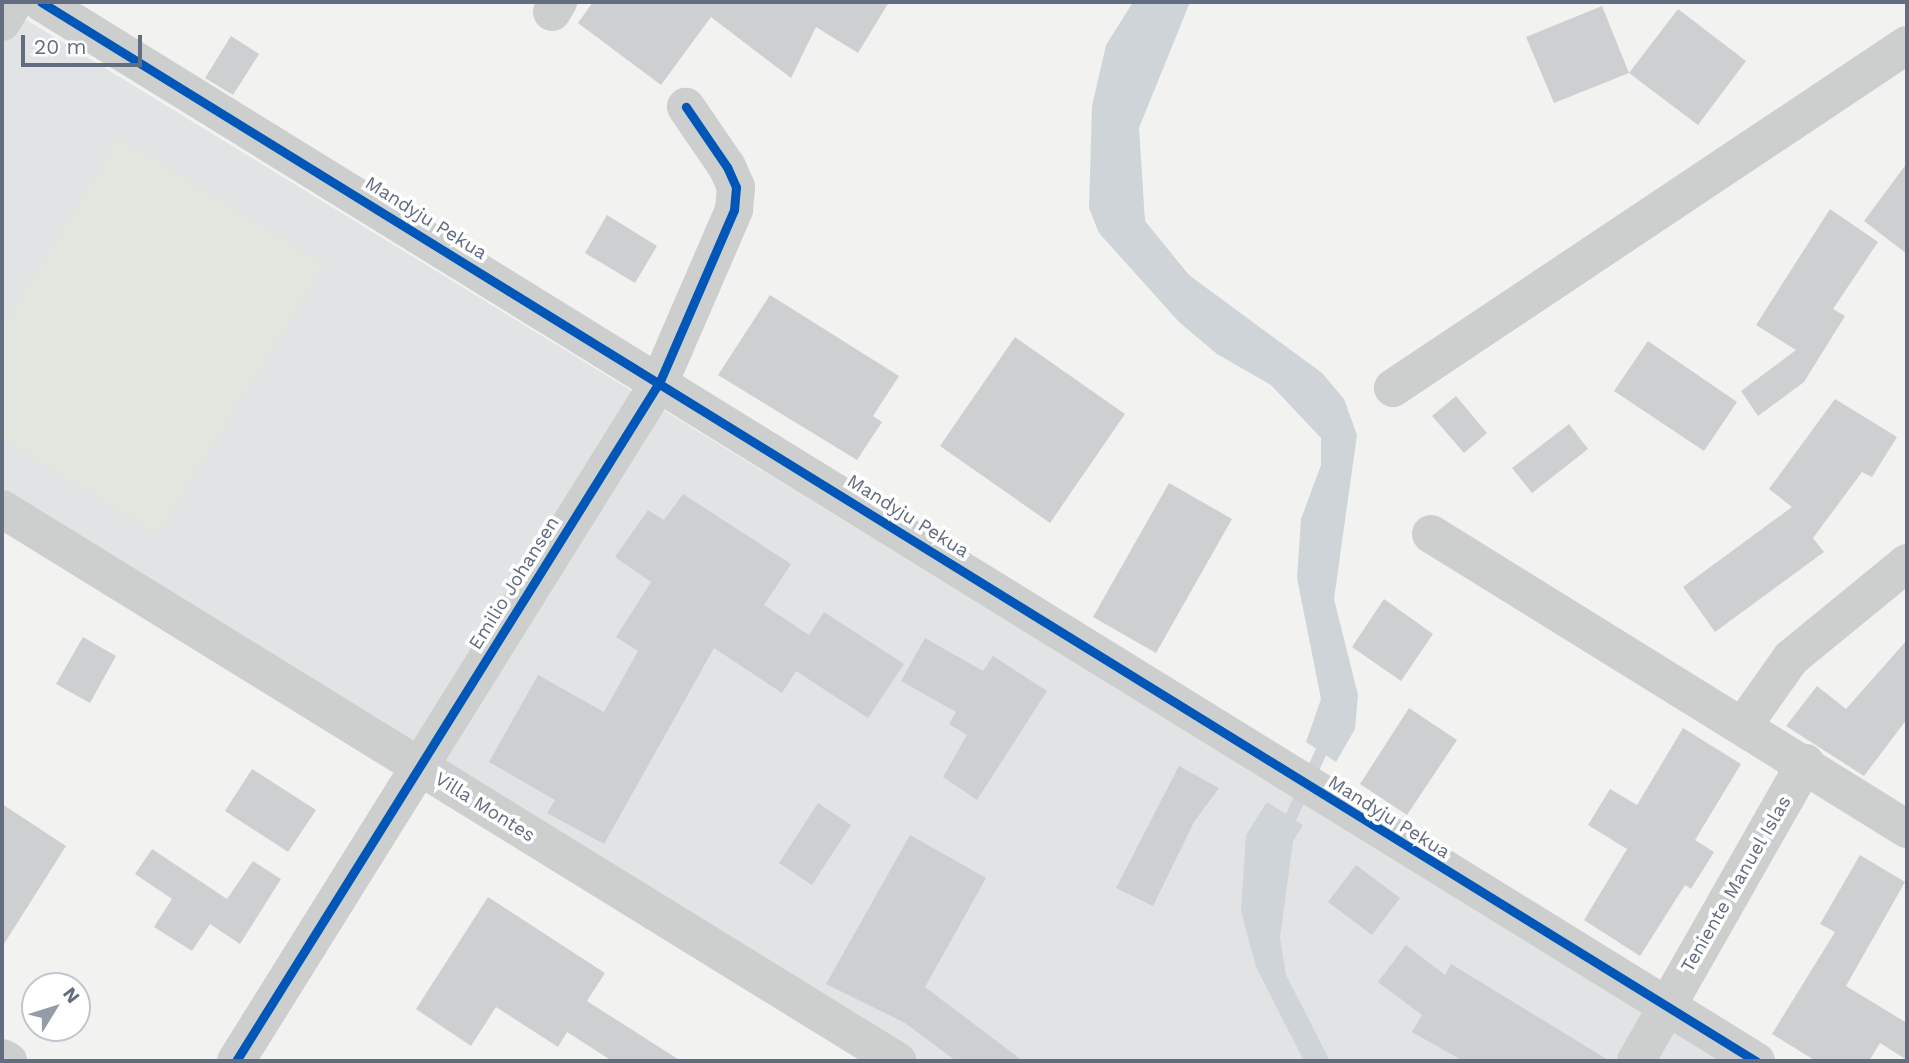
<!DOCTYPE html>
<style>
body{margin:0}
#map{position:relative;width:1909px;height:1063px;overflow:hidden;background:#f2f3f1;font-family:"Work Sans",sans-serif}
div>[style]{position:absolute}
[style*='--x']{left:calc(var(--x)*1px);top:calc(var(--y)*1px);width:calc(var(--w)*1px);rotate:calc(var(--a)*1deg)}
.built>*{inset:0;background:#e2e3e4}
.green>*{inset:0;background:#e1e6df}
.water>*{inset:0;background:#cfd4d8}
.stream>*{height:12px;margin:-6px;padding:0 6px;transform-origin:6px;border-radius:6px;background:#cfd4d8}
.building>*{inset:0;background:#cecfd0}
.minor>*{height:38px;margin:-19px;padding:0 19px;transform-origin:19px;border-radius:19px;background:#cdcece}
.cycleway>*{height:9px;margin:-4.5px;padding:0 4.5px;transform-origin:4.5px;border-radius:4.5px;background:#0057b8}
span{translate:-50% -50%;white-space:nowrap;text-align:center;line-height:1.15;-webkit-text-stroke:7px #fff;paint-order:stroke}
.street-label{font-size:19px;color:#636d81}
.frame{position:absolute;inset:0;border:4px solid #636d81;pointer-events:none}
.north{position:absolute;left:21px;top:972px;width:70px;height:70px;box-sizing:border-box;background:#fff;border:2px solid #c1c5cd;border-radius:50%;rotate:52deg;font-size:19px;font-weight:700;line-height:28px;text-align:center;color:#636d81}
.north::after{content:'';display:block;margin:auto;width:24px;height:32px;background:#959ca8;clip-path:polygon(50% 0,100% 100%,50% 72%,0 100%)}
.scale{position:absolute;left:21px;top:35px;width:121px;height:32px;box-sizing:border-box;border:4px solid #636d81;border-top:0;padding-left:9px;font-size:21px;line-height:24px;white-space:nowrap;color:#636d81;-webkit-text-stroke:5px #fff;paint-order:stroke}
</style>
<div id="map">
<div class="built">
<div style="clip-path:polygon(2px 5px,1726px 1061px,895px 1061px,2px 510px)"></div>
</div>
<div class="green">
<div style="clip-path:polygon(119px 137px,325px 265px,157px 535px,2px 438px,2px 327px)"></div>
</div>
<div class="water">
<div style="clip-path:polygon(1133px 2px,1190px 2px,1139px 128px,1145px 221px,1189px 275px,1322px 373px,1344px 399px,1357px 435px,1334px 599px,1358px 695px,1355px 729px,1336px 762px,1306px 742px,1321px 699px,1297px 578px,1301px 519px,1321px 465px,1321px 438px,1271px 385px,1217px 354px,1179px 322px,1099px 233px,1089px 208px,1092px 106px,1106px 45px)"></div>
<div style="clip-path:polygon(1267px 802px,1303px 825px,1293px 841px,1280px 938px,1286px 975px,1330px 1061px,1304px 1061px,1256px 967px,1241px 911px,1246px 835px)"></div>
</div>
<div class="stream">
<div style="--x:1285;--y:830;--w:100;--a:-65.2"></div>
</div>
<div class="building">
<div style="clip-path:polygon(593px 2px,889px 2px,858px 53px,816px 27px,791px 78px,711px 17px,661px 85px,578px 23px)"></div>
<div style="clip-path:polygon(1602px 6px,1629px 73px,1554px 103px,1526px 37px)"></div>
<div style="clip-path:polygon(1678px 9px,1746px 61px,1698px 125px,1629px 73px)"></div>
<div style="clip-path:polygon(231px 36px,259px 54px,233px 95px,205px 78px)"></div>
<div style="clip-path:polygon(1907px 163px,1907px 254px,1864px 221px)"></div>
<div style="clip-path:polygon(1830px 209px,1878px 242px,1833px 309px,1845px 316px,1804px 382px,1758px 416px,1741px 391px,1796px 350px,1756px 325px)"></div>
<div style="clip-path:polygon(607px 215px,657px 246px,635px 283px,585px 253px)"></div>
<div style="clip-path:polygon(770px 295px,899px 376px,873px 416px,882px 422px,857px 460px,718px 375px)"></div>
<div style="clip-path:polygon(1015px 337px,1125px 414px,1050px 523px,940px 446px)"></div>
<div style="clip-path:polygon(1648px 341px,1737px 402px,1704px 451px,1614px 391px)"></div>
<div style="clip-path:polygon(1456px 396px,1487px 433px,1464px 453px,1432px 416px)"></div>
<div style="clip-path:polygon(1835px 399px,1897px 437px,1872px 477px,1862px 472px,1813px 538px,1824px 552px,1715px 632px,1683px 587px,1792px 507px,1769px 489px)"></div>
<div style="clip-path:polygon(1569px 424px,1588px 449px,1532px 493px,1512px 468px)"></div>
<div style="clip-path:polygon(1169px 483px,1232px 519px,1156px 653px,1093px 617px)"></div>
<div style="clip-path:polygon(683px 494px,791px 564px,764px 605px,809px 635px,824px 612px,904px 664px,868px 718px,796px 671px,782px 693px,714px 648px,604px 844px,547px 813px,555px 800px,489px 762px,538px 675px,604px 712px,638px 651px,616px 637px,651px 582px,615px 557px,648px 510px,664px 520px)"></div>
<div style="clip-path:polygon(1384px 599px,1433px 634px,1401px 681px,1352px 647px)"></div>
<div style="clip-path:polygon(83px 637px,116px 656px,90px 703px,56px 684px)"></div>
<div style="clip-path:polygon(925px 638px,983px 671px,993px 656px,1047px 691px,977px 800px,943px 777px,967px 735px,949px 724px,956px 712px,901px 681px)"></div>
<div style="clip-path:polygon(1907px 640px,1907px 719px,1864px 776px,1786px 726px,1817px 686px,1846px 709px)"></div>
<div style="clip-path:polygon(1409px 708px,1457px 740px,1407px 815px,1360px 784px)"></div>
<div style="clip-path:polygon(1683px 728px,1741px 764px,1695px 840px,1714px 852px,1691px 889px,1685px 885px,1640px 956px,1584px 920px,1627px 849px,1588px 825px,1610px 789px,1637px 805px)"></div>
<div style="clip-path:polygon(1179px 766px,1219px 788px,1194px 822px,1153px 906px,1116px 888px)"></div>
<div style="clip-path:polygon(252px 769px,316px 810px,288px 852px,225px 811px)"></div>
<div style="clip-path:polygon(818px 803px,851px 825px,812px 885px,779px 863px)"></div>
<div style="clip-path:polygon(2px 804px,66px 846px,2px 947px)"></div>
<div style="clip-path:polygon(910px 835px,986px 878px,925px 987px,1023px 1061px,956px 1061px,905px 1023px,826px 984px)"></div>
<div style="clip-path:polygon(152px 849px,227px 899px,253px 861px,281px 879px,240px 944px,210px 924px,192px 951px,154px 927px,172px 899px,135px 874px)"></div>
<div style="clip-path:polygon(1860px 855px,1905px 882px,1846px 986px,1907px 1023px,1907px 1060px,1880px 1043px,1869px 1061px,1816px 1061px,1772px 1034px,1835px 932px,1820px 924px)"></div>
<div style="clip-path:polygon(1356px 865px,1400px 898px,1372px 935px,1328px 902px)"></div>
<div style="clip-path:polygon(488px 897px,605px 973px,587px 1001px,681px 1061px,612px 1061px,567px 1032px,558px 1047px,496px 1007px,471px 1046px,416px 1009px)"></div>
<div style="clip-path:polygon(1406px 945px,1445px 975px,1451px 964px,1610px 1061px,1463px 1061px,1412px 1032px,1422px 1015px,1378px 982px)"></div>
</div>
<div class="minor">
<div style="--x:41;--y:2;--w:2016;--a:31.7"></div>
<div style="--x:552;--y:12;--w:12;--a:-59"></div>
<div style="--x:2;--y:22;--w:23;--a:-59"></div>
<div style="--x:1393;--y:388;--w:618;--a:-33.72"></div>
<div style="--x:2;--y:509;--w:1052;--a:31.66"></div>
<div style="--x:1431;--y:534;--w:560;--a:31.79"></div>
<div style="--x:1743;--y:726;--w:83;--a:-54.8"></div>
<div style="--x:1791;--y:658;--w:150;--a:-39.3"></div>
<div style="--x:2;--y:1058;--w:7;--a:27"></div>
<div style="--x:236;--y:1061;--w:801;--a:-58.06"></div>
<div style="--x:660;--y:381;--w:186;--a:-66.6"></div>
<div style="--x:734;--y:210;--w:23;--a:-85"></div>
<div style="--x:736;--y:187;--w:22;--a:-114"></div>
<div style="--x:727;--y:167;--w:73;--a:-124.3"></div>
<div style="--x:1636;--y:1061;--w:343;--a:-60.4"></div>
</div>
<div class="cycleway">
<div style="--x:41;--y:2;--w:2016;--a:31.7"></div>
<div style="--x:236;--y:1061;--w:801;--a:-58.06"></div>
<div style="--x:660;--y:381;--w:186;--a:-66.6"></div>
<div style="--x:734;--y:210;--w:23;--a:-85"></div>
<div style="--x:736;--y:187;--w:22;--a:-114"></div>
<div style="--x:727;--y:167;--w:73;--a:-124.3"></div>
</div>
<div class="street-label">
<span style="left:426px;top:218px;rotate:32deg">Mandyju Pekua</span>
<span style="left:908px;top:516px;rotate:32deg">Mandyju Pekua</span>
<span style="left:514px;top:583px;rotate:-58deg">Emilio Johansen</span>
<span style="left:485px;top:807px;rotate:32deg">Villa Montes</span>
<span style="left:1389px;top:817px;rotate:32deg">Mandyju Pekua</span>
<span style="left:1736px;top:884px;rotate:-60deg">Teniente Manuel Islas</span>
</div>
<div class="frame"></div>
<div class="north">N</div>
<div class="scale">20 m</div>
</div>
